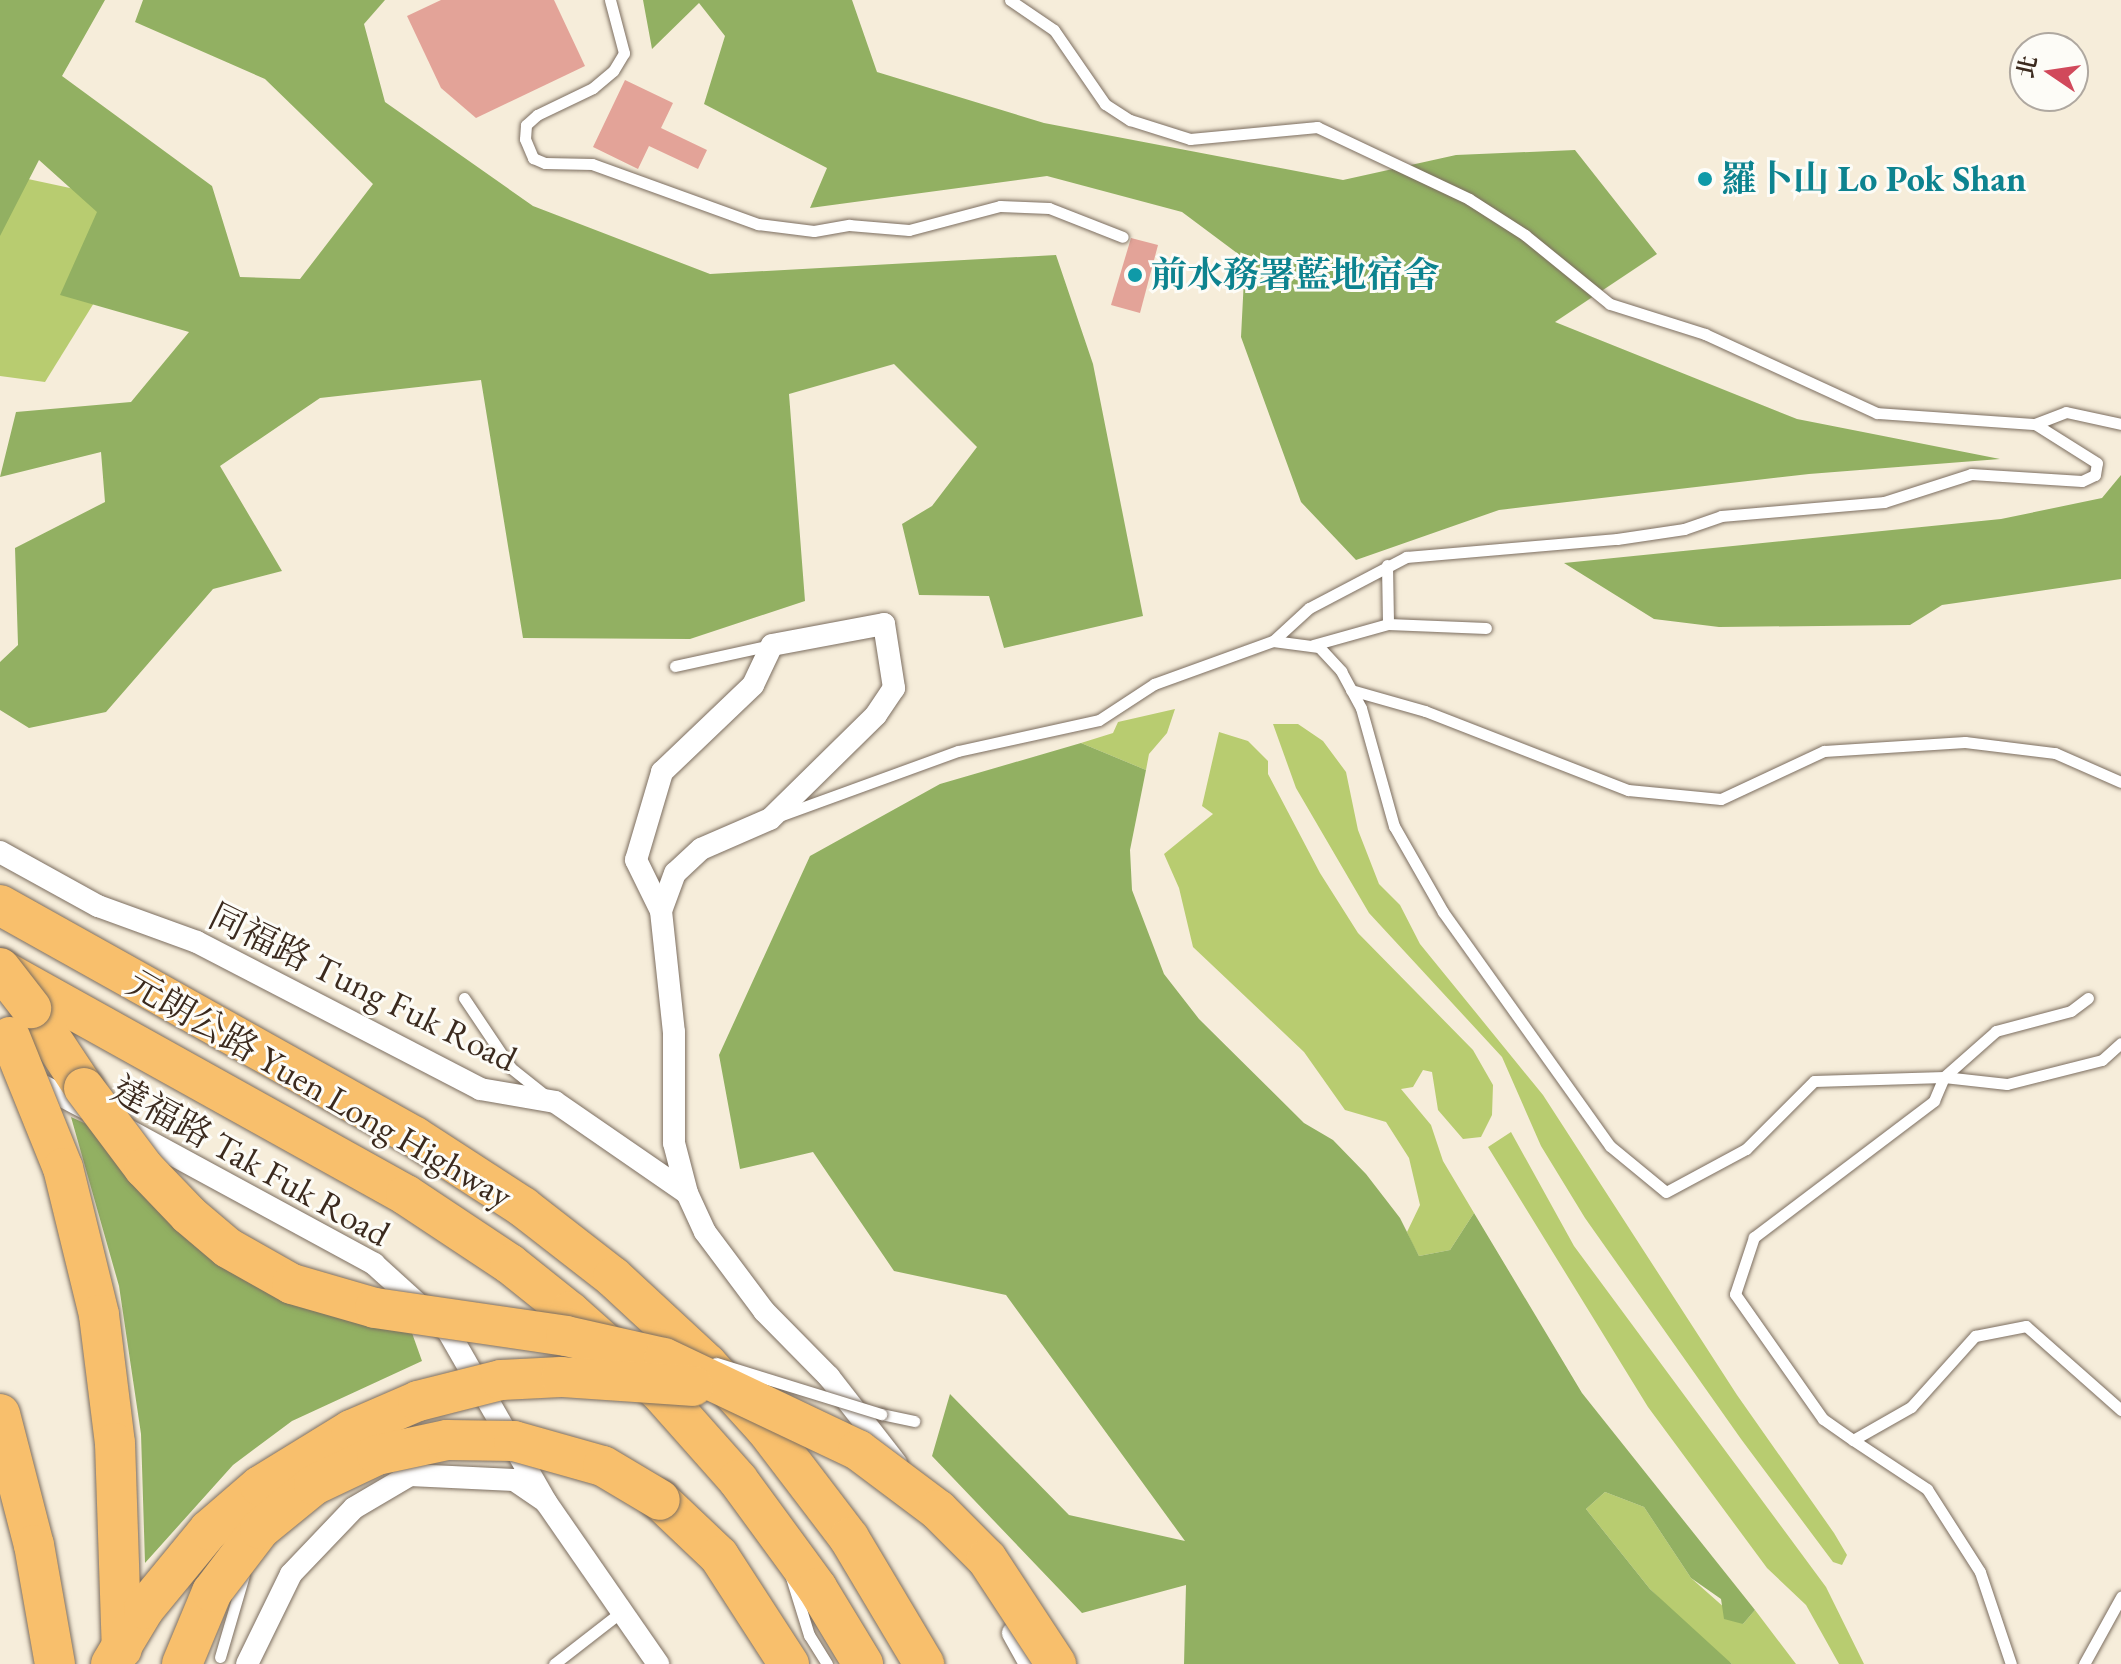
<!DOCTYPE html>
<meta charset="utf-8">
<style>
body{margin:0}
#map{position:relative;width:2121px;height:1664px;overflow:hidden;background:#f6edda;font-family:"EB Garamond","Noto Serif TC",serif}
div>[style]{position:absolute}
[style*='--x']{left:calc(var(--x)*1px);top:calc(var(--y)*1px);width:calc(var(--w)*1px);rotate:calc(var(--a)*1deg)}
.green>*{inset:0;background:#b8cc70}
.forest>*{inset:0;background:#92b062}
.building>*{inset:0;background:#e3a398}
.roads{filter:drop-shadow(0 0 2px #7c6e60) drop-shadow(0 0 2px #7c6e60)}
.service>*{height:11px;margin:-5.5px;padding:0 5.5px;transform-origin:5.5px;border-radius:5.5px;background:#fff}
.minor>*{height:22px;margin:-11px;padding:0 11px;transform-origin:11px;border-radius:11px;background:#fff}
.motorway>*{height:40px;margin:-20px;padding:0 20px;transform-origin:20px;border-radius:20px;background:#f8bf6c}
.bridges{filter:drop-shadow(0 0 2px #7c6e60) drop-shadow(0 0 2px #7c6e60)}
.service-bridge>*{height:11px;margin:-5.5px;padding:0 5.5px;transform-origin:5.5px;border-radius:5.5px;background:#fff}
.motorway-bridge>*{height:40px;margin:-20px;padding:0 20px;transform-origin:20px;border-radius:20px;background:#f8bf6c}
.dots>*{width:22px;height:22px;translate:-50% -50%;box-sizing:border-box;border:4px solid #fdfcf7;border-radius:50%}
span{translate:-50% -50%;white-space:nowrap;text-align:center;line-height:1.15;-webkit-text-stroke:6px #fdfcf7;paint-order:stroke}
.culture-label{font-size:36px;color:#0d838f;font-weight:700}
.left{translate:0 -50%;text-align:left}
.street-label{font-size:36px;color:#3b2a1e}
.north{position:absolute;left:2009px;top:32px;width:80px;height:80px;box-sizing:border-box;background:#fdfcf7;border:2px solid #afa8a0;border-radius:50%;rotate:283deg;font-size:22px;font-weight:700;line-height:32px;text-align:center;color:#3b2a1e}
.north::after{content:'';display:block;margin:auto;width:28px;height:36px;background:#d1495b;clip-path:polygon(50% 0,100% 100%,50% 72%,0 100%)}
</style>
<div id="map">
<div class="green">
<div style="clip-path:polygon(0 173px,154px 206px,45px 382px,0 376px)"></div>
<div style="clip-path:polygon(1175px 709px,1167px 733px,1149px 754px,1146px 770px,1081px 743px,1113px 733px,1118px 722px)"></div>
<div style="clip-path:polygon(1273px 724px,1298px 724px,1323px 741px,1346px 772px,1358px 830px,1379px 884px,1400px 905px,1420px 944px,1543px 1095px,1737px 1395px,1834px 1533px,1847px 1555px,1842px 1565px,1833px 1562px,1741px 1439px,1585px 1218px,1541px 1146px,1502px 1057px,1369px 913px,1296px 788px)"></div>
<div style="clip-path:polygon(1219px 732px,1248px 741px,1268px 761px,1268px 774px,1320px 873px,1358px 933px,1473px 1050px,1493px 1085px,1492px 1115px,1481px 1137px,1463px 1139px,1438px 1110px,1432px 1072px,1423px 1070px,1413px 1087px,1401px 1089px,1431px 1125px,1443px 1161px,1474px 1213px,1450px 1250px,1419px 1256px,1412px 1243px,1407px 1232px,1420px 1205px,1409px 1158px,1386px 1122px,1345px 1110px,1304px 1052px,1193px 947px,1179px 888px,1164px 854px,1213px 814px,1202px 806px)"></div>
<div style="clip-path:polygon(1511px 1132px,1574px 1246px,1826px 1587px,1864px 1664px,1839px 1664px,1806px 1605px,1767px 1568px,1648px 1407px,1488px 1147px)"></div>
<div style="clip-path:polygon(1605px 1492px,1644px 1507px,1691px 1578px,1743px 1624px,1755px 1610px,1796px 1664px,1732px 1664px,1706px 1644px,1650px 1589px,1586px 1509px)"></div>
</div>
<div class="forest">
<div style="clip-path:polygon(0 0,105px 0,62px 76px,212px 186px,240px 277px,300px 279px,373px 184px,265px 79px,135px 22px,143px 0,385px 0,364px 24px,385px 102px,533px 206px,710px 274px,1056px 255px,1093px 364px,1143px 616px,1004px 648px,989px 596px,919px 595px,902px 524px,932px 506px,977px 447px,894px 364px,789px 394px,805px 601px,690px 639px,523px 638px,481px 380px,320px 398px,220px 466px,282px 571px,213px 589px,106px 712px,29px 728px,0 710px,0 662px,18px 645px,15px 548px,105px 502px,101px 452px,0 477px,16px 412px,131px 402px,189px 332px,60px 295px,97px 212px,39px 160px,0 236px)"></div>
<div style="clip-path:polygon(643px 0,852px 0,877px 72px,1044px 123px,1343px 180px,1456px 155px,1575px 150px,1657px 254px,1555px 322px,1797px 419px,2000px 459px,1809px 474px,1499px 510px,1356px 560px,1301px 502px,1241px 337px,1245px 259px,1182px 212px,1047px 176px,810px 208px,827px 168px,704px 104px,725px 36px,699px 3px,652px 49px)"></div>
<div style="clip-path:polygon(2121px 475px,2121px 579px,1942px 605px,1910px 625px,1719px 627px,1654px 619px,1564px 563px,2001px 519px,2102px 498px)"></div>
<div style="clip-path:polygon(1081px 743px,1146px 770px,1130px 850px,1132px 890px,1164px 974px,1199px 1019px,1304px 1123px,1333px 1140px,1366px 1174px,1400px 1218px,1419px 1256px,1450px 1250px,1474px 1213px,1582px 1393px,1755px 1610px,1743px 1624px,1724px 1619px,1721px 1599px,1691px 1578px,1644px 1507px,1605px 1492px,1586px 1509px,1650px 1589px,1732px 1664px,1184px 1664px,1186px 1585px,1082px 1613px,932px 1456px,950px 1394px,1069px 1515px,1185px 1541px,1006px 1295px,894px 1271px,813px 1152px,740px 1169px,719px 1055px,810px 856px,940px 784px)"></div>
<div style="clip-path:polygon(71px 1117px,102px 1131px,130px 1173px,412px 1333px,422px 1361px,292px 1421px,233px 1465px,145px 1563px,141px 1434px,119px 1286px)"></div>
</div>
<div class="building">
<div style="clip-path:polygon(441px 0,554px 0,585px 66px,476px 118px,441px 88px,407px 16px)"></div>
<div style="clip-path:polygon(625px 80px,673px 103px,661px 128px,707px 150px,698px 169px,649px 146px,638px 169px,593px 147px)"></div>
<div style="clip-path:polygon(1131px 238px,1158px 245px,1140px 313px,1111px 305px)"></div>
</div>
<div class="roads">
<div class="service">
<div style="--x:610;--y:0;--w:55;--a:75.2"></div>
<div style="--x:624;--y:53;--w:21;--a:121"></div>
<div style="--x:613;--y:71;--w:26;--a:140"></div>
<div style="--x:593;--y:88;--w:62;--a:154.3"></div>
<div style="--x:537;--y:115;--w:15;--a:138"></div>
<div style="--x:526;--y:125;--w:14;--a:94"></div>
<div style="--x:525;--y:139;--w:21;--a:67"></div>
<div style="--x:533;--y:158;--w:13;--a:23"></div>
<div style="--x:545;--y:163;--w:47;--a:1.2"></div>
<div style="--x:592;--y:164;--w:177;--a:19.9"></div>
<div style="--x:758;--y:224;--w:56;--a:7.1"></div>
<div style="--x:814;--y:231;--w:36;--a:-10"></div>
<div style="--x:849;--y:225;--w:60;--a:4.8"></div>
<div style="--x:909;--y:230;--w:94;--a:-14.8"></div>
<div style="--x:1000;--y:206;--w:49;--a:2.3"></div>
<div style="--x:1049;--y:208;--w:79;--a:21.4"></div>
<div style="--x:1010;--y:0;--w:53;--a:34.3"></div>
<div style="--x:1054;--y:30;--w:90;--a:55.4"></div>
<div style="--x:1105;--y:104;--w:30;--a:33"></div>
<div style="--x:1130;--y:120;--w:63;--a:17.6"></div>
<div style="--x:1190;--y:139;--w:128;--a:-5.4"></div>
<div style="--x:1317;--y:127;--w:168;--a:25.3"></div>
<div style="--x:1469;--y:199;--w:67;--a:32.7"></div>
<div style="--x:1525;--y:235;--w:109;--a:39.1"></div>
<div style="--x:1610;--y:304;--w:100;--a:17.5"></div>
<div style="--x:1705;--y:334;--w:189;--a:24.7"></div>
<div style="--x:1877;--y:413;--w:158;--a:4"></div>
<div style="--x:1387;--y:565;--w:59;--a:89"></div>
<div style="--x:1273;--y:641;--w:46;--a:7.4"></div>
<div style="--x:1319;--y:647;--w:33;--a:47"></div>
<div style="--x:1341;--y:671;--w:42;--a:61.6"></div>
<div style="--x:1361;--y:708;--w:123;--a:74.4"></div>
<div style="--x:1394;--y:826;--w:99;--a:60.3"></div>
<div style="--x:1443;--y:912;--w:287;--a:54.5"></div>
<div style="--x:1610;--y:1146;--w:72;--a:39.4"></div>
<div style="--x:1666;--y:1192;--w:91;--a:-28.3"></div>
<div style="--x:1746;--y:1149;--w:96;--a:-45"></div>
<div style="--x:1814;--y:1081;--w:130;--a:-1.8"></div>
<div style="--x:1944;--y:1077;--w:63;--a:6.3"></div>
<div style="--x:2007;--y:1084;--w:98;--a:-14.2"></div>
<div style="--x:2102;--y:1060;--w:25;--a:-42"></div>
<div style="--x:1313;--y:645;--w:78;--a:-15.6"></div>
<div style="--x:1388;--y:624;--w:98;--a:2.3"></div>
<div style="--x:675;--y:666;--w:98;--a:-12.3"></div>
<div style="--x:1351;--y:690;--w:77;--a:15.8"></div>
<div style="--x:1425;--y:711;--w:218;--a:21.3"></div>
<div style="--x:1628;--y:790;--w:93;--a:5.5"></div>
<div style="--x:1721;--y:799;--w:114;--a:-25"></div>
<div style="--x:1824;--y:751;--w:141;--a:-3.7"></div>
<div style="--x:1965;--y:742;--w:91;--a:7"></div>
<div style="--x:2055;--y:753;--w:72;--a:23.7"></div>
<div style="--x:782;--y:815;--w:187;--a:-20"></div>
<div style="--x:958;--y:751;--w:144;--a:-12.4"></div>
<div style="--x:1099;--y:720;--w:66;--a:-33.2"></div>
<div style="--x:1154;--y:684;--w:127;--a:-19.9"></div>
<div style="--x:1273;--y:641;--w:49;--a:-42.5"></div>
<div style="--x:1309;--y:608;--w:110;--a:-27.7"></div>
<div style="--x:1406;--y:557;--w:212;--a:-4.9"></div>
<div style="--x:1617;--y:539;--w:68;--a:-8.5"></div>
<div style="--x:1684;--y:529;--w:39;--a:-19"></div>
<div style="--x:1721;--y:516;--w:164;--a:-4.9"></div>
<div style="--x:1884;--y:502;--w:91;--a:-17.8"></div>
<div style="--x:1971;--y:474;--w:111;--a:3.6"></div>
<div style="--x:2082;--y:481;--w:14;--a:-25"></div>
<div style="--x:2095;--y:475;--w:12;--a:-81"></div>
<div style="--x:2097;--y:463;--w:73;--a:-147.8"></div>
<div style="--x:2035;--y:424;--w:33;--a:-21"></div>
<div style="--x:2066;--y:412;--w:56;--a:12.3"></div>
<div style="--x:464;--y:998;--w:84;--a:56.1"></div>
<div style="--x:511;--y:1068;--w:43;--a:38.5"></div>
<div style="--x:2088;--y:998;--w:21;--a:143"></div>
<div style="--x:2071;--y:1011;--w:78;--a:165.1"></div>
<div style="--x:1996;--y:1031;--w:69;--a:138.5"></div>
<div style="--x:1944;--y:1077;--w:26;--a:113"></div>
<div style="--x:1934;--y:1101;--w:226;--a:142.9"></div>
<div style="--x:1754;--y:1237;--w:60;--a:108.4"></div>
<div style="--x:1735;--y:1294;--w:153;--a:54.9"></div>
<div style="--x:1823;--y:1419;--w:37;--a:35"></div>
<div style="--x:1853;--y:1440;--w:67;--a:-29.6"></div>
<div style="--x:1911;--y:1407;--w:96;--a:-48"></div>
<div style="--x:1975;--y:1336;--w:52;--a:-11.1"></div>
<div style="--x:2026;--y:1326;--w:127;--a:41.5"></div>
<div style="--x:881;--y:1414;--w:34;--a:12"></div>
<div style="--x:1853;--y:1440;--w:89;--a:33.5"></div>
<div style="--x:1927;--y:1489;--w:98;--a:57.4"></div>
<div style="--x:1980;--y:1572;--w:97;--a:71.4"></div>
<div style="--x:791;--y:1577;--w:61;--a:72.8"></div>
<div style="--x:809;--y:1635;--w:34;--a:58"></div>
<div style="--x:220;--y:1657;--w:85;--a:-73.7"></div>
<div style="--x:554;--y:1664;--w:86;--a:-37.9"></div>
<div style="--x:2084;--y:1664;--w:77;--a:-61.1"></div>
</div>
<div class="minor">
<div style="--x:0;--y:852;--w:112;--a:28.9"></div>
<div style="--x:98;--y:906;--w:105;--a:20"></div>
<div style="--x:197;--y:942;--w:319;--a:27.4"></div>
<div style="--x:480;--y:1089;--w:76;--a:9.8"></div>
<div style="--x:555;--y:1102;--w:160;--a:34.6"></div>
<div style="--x:661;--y:911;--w:57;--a:-116.1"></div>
<div style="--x:636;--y:860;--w:92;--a:-73.5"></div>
<div style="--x:662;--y:772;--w:126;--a:-43.7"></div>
<div style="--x:753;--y:685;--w:44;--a:-64.6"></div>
<div style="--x:772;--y:645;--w:114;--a:-10.6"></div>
<div style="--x:884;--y:624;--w:65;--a:81.1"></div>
<div style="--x:894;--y:688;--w:32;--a:124"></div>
<div style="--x:876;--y:715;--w:148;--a:135.5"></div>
<div style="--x:770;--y:819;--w:75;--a:156.5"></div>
<div style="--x:701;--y:849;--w:35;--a:137"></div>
<div style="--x:675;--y:873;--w:40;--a:110.2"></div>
<div style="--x:661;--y:911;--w:122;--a:83.9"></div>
<div style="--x:674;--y:1032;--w:111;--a:90"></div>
<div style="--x:674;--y:1143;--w:52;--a:75.4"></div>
<div style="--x:687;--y:1193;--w:43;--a:65.2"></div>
<div style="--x:705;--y:1232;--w:99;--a:53.2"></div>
<div style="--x:764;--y:1311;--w:93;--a:45.4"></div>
<div style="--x:829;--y:1377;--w:109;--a:52.1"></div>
<div style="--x:28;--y:1078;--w:73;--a:27.6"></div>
<div style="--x:124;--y:1128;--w:285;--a:28.5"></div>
<div style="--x:374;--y:1264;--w:100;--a:42.2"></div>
<div style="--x:448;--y:1331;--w:197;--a:60.2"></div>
<div style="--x:546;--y:1502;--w:197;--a:55.3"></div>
<div style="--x:1013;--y:1633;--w:35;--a:61"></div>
<div style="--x:247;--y:1664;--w:100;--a:-63.9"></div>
<div style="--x:291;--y:1574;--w:91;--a:-46.3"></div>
<div style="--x:354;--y:1508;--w:65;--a:-30.5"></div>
<div style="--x:410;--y:1475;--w:104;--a:2.8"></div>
<div style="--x:514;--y:1480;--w:34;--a:34"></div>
</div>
<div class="motorway">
<div style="--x:0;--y:905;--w:475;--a:29.2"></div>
<div style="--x:415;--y:1137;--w:129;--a:32.9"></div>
<div style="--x:523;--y:1207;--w:114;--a:37.9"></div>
<div style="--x:613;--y:1277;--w:128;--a:42.8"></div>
<div style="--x:707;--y:1364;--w:88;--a:47.8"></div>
<div style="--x:766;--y:1429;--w:137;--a:52.7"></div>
<div style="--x:849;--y:1538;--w:147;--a:59.2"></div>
<div style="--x:0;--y:969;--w:465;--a:29.1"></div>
<div style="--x:406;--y:1195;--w:125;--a:33.6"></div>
<div style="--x:510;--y:1264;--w:77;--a:38.7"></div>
<div style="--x:570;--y:1312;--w:120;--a:41.6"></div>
<div style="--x:660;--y:1392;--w:118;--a:48.4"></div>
<div style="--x:738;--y:1480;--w:134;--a:53.8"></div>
<div style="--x:817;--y:1588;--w:89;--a:58.8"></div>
<div style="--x:31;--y:1008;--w:96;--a:56.5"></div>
<div style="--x:0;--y:1414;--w:135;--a:75.5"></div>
<div style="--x:34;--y:1545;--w:121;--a:80"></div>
<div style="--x:660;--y:1500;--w:81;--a:43.5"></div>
<div style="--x:719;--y:1556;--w:129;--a:57.1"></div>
</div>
</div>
<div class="bridges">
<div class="service-bridge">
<div style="--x:716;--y:1363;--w:173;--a:17.2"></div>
</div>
<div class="motorway-bridge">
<div style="--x:0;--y:968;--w:51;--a:52.2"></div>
<div style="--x:10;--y:1037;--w:141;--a:68"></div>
<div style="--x:63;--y:1168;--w:151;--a:76.2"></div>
<div style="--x:99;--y:1315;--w:129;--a:82.9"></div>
<div style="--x:115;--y:1443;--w:206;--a:88.1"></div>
<div style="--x:84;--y:1088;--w:100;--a:53.1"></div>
<div style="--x:144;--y:1168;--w:65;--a:46.2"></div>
<div style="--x:189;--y:1215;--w:51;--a:40.2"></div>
<div style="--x:228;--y:1248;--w:73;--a:29.4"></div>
<div style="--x:292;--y:1284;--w:86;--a:16.1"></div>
<div style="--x:375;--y:1308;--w:193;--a:8.3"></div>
<div style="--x:566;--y:1336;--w:100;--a:12.7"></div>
<div style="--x:664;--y:1358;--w:215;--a:25.4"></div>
<div style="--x:858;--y:1450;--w:100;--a:36.9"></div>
<div style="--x:938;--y:1510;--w:69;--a:45"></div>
<div style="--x:987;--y:1559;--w:126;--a:56.7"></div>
<div style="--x:111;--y:1664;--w:64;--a:-59"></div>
<div style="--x:144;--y:1609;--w:102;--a:-50.6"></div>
<div style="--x:209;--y:1530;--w:67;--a:-40.8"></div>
<div style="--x:260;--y:1486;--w:107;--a:-31.6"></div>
<div style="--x:351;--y:1430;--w:73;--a:-23.4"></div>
<div style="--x:418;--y:1401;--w:86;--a:-14.2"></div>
<div style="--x:501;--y:1380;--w:60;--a:-2.9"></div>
<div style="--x:561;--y:1377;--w:132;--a:3.9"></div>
<div style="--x:182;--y:1664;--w:78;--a:-67.4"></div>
<div style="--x:212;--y:1592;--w:79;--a:-52.7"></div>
<div style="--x:260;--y:1529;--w:70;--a:-39.2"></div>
<div style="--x:314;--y:1485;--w:70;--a:-25.5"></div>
<div style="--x:377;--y:1455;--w:72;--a:-12.1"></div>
<div style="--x:447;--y:1440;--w:67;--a:0.9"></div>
<div style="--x:514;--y:1441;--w:92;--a:15.7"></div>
<div style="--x:603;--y:1466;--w:66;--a:30.8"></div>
</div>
</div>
<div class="dots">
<div style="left:1705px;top:179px;background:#0f9aa8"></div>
<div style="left:1135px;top:275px;background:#0f9aa8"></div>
</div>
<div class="culture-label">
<span class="left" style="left:1721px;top:179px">羅卜山 Lo Pok Shan</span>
<span class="left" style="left:1151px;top:275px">前水務署藍地宿舍</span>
</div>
<div class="street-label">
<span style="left:363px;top:987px;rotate:26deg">同福路 Tung Fuk Road</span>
<span style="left:320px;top:1089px;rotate:30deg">元朗公路 Yuen Long Highway</span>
<span style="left:251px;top:1161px;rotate:29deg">達福路 Tak Fuk Road</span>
</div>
<div class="north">北</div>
</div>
